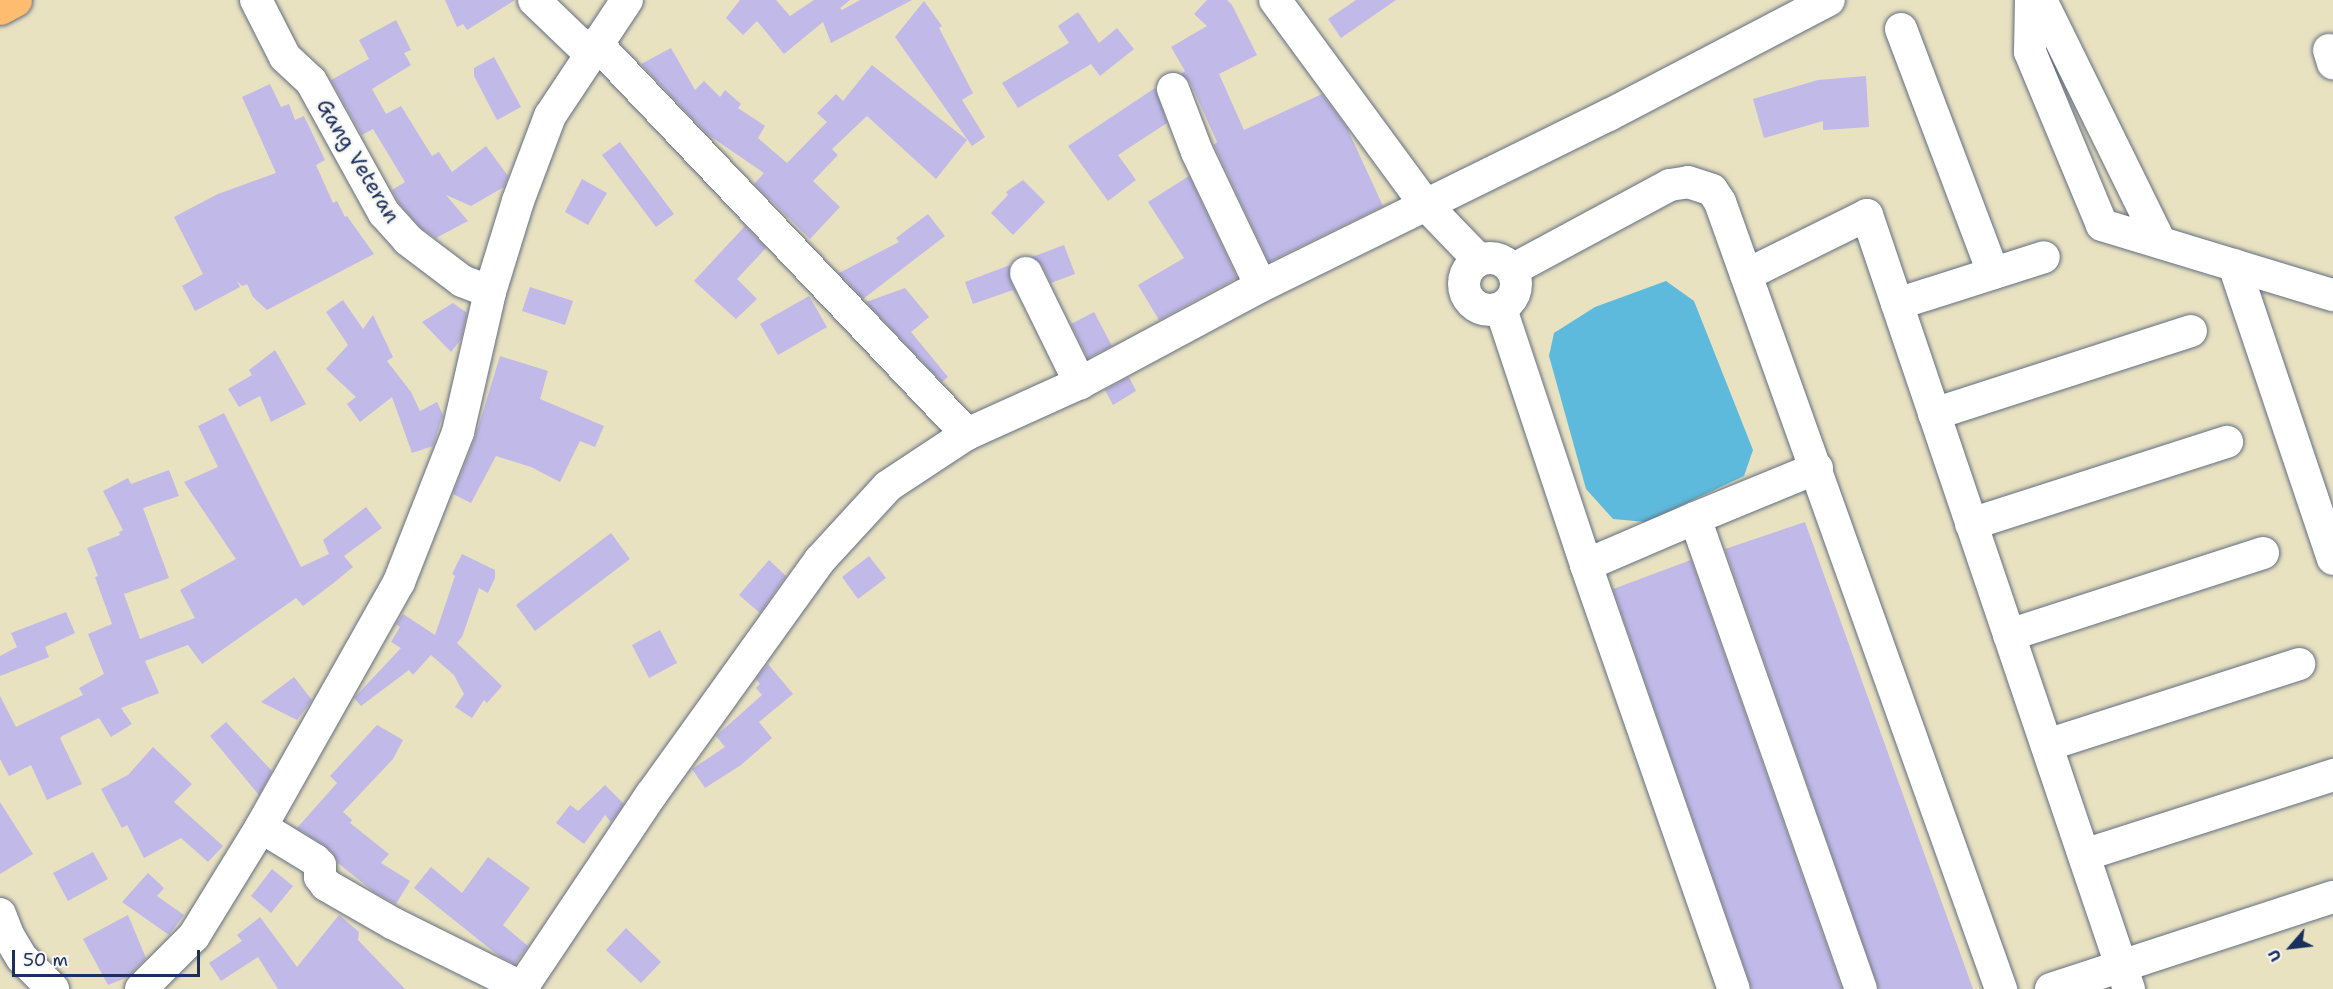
<!DOCTYPE html>
<style>
body{margin:0}
#map{position:relative;width:2333px;height:989px;overflow:hidden;background:#e9e2c1;font-family:"Shantell Sans",sans-serif}
div>[style]{position:absolute}
[style*='--x']{left:calc(var(--x)*1px);top:calc(var(--y)*1px);width:calc(var(--w)*1px);rotate:calc(var(--a)*1deg)}
.water>*{inset:0;background:#5ebadc}
.building>*{inset:0;background:#c1b9e7}
.roads{filter:drop-shadow(0 0 2px #636e81) drop-shadow(0 0 2px #636e81)}
.minor>*{height:32px;margin:-16px;padding:0 16px;transform-origin:16px;border-radius:16px;background:#fff}
.minor>.ring{margin:-16px;padding:0;box-sizing:content-box;background:none;border:32px solid #fff;border-radius:50%}
.major>*{height:33px;margin:-16.5px;padding:0 16.5px;transform-origin:16.5px;border-radius:16.5px;background:#febc70}
span{translate:-50% -50%;white-space:nowrap;text-align:center;line-height:1.15;-webkit-text-stroke:5px #f6f6f2;paint-order:stroke}
.street-label{font-size:21px;color:#1b2f5e}
.north{position:absolute;left:2261px;top:917px;width:60px;height:60px;-webkit-text-stroke:4px #f6f6f2;paint-order:stroke;rotate:242deg;font-size:16px;font-weight:700;line-height:24px;text-align:center;color:#1b2f5e}
.north::after{content:'';display:block;margin:auto;width:21px;height:27px;background:#1b2f5e;clip-path:polygon(50% 0,100% 100%,50% 72%,0 100%)}
.scale{position:absolute;left:12px;top:950px;width:188px;height:27px;box-sizing:border-box;border:3px solid #1b2f5e;border-top:0;padding-left:8px;font-size:18px;line-height:21px;white-space:nowrap;color:#1b2f5e;-webkit-text-stroke:4px #f6f6f2;paint-order:stroke}
</style>
<div id="map">
<div class="water">
<div style="clip-path:polygon(1666px 281px,1694px 301px,1753px 450px,1744px 476px,1646px 522px,1613px 519px,1586px 489px,1549px 356px,1554px 333px,1595px 307px)"></div>
</div>
<div class="building">
<div style="clip-path:polygon(445px 0,515px 0,467px 30px,463px 24px,457px 27px)"></div>
<div style="clip-path:polygon(740px 0,776px 0,790px 16px,814px 0,850px 0,840px 8px,842px 10px,860px 0,912px 0,831px 43px,823px 22px,784px 54px,757px 21px,743px 35px,726px 18px)"></div>
<div style="clip-path:polygon(1207px 0,1227px 0,1232px 5px,1257px 55px,1219px 74px,1244px 130px,1322px 94px,1347px 128px,1383px 206px,1269px 262px,1214px 145px,1217px 142px,1190px 82px,1181px 74px,1185px 71px,1171px 47px,1207px 26px,1194px 14px)"></div>
<div style="clip-path:polygon(1356px 0,1396px 0,1341px 38px,1328px 19px)"></div>
<div style="clip-path:polygon(924px 1px,942px 26px,939px 28px,973px 93px,962px 100px,985px 137px,972px 146px,895px 37px)"></div>
<div style="clip-path:polygon(1078px 12px,1099px 43px,1117px 28px,1134px 49px,1100px 76px,1091px 64px,1018px 108px,1002px 83px,1069px 43px,1058px 26px)"></div>
<div style="clip-path:polygon(396px 20px,411px 50px,404px 53px,411px 65px,372px 89px,386px 114px,401px 106px,432px 156px,439px 152px,452px 172px,486px 146px,508px 176px,504px 187px,471px 206px,446px 195px,468px 221px,436px 238px,420px 227px,399px 203px,392px 190px,405px 182px,373px 129px,362px 135px,331px 80px,369px 59px,359px 40px)"></div>
<div style="clip-path:polygon(671px 48px,695px 90px,704px 81px,720px 97px,725px 90px,741px 104px,738px 108px,765px 126px,758px 138px,787px 163px,827px 122px,817px 113px,836px 94px,843px 101px,872px 65px,967px 140px,936px 179px,867px 116px,832px 149px,838px 155px,813px 181px,840px 207px,810px 239px,754px 184px,764px 173px,707px 134px,641px 64px)"></div>
<div style="clip-path:polygon(494px 57px,521px 107px,497px 120px,474px 76px,474px 68px)"></div>
<div style="clip-path:polygon(1866px 76px,1869px 127px,1823px 130px,1823px 121px,1764px 138px,1753px 99px,1818px 80px)"></div>
<div style="clip-path:polygon(270px 84px,281px 107px,289px 104px,295px 120px,304px 116px,325px 160px,316px 165px,333px 203px,337px 201px,345px 217px,347px 216px,374px 254px,267px 310px,253px 297px,247px 284px,242px 286px,237px 281px,240px 287px,195px 311px,182px 286px,203px 274px,174px 217px,218px 194px,276px 173px,242px 97px)"></div>
<div style="clip-path:polygon(1155px 88px,1167px 123px,1118px 155px,1136px 180px,1108px 201px,1068px 146px)"></div>
<div style="clip-path:polygon(620px 142px,674px 214px,656px 227px,602px 155px)"></div>
<div style="clip-path:polygon(1189px 176px,1237px 278px,1159px 320px,1138px 285px,1184px 258px,1148px 202px)"></div>
<div style="clip-path:polygon(582px 179px,607px 193px,588px 225px,565px 212px)"></div>
<div style="clip-path:polygon(1023px 180px,1045px 202px,1013px 235px,991px 213px,1008px 195px,1006px 192px)"></div>
<div style="clip-path:polygon(928px 214px,945px 236px,863px 299px,839px 273px,899px 242px,896px 238px)"></div>
<div style="clip-path:polygon(745px 226px,766px 248px,737px 279px,757px 299px,736px 319px,694px 281px)"></div>
<div style="clip-path:polygon(1064px 245px,1075px 274px,1051px 283px,1042px 265px,1032px 257px)"></div>
<div style="clip-path:polygon(1010px 265px,1010px 280px,1017px 296px,1013px 290px,973px 304px,965px 282px)"></div>
<div style="clip-path:polygon(530px 287px,573px 301px,565px 325px,522px 311px)"></div>
<div style="clip-path:polygon(905px 288px,929px 317px,911px 332px,948px 377px,942px 382px,866px 302px)"></div>
<div style="clip-path:polygon(809px 296px,827px 327px,778px 355px,760px 324px)"></div>
<div style="clip-path:polygon(343px 300px,363px 329px,373px 315px,393px 357px,387px 361px,411px 392px,420px 411px,437px 402px,443px 415px,433px 446px,412px 453px,392px 397px,360px 422px,347px 404px,356px 397px,326px 369px,348px 345px,326px 312px)"></div>
<div style="clip-path:polygon(453px 303px,467px 313px,461px 339px,451px 352px,422px 322px)"></div>
<div style="clip-path:polygon(1094px 312px,1112px 346px,1088px 358px,1071px 324px)"></div>
<div style="clip-path:polygon(275px 350px,306px 404px,271px 422px,260px 396px,239px 407px,228px 389px,252px 375px,249px 370px)"></div>
<div style="clip-path:polygon(500px 356px,548px 371px,540px 399px,604px 426px,595px 447px,580px 441px,560px 482px,531px 467px,496px 456px,471px 503px,453px 494px,475px 438px)"></div>
<div style="clip-path:polygon(1129px 377px,1136px 391px,1113px 405px,1105px 390px)"></div>
<div style="clip-path:polygon(224px 413px,301px 567px,329px 554px,323px 540px,366px 507px,382px 528px,344px 556px,353px 567px,331px 585px,303px 606px,296px 598px,202px 664px,188px 645px,145px 661px,159px 693px,121px 708px,132px 724px,111px 737px,99px 718px,62px 736px,60px 738px,82px 784px,47px 800px,31px 765px,9px 776px,0 759px,0 696px,16px 727px,83px 695px,79px 688px,104px 674px,88px 634px,112px 624px,95px 577px,98px 576px,87px 548px,120px 535px,119px 532px,123px 530px,103px 491px,128px 478px,131px 484px,169px 470px,179px 496px,143px 508px,169px 578px,124px 594px,140px 639px,195px 618px,180px 590px,236px 559px,184px 482px,218px 467px,198px 426px)"></div>
<div style="clip-path:polygon(1805px 522px,1866px 692px,1973px 989px,1879px 989px,1725px 549px)"></div>
<div style="clip-path:polygon(611px 533px,630px 559px,535px 631px,516px 605px)"></div>
<div style="clip-path:polygon(462px 554px,495px 570px,495px 578px,488px 593px,479px 588px,462px 637px,457px 643px,502px 686px,487px 703px,484px 700px,472px 718px,455px 707px,464px 694px,454px 675px,431px 655px,413px 675px,409px 670px,361px 706px,354px 698px,401px 648px,391px 642px,400px 627px,396px 624px,403px 614px,435px 635px,455px 576px,452px 574px)"></div>
<div style="clip-path:polygon(869px 556px,886px 578px,858px 599px,842px 577px)"></div>
<div style="clip-path:polygon(769px 560px,786px 576px,760px 613px,739px 595px)"></div>
<div style="clip-path:polygon(1691px 560px,1842px 989px,1752px 989px,1613px 589px)"></div>
<div style="clip-path:polygon(66px 612px,75px 633px,45px 647px,49px 657px,0 676px,0 656px,17px 647px,11px 633px)"></div>
<div style="clip-path:polygon(660px 630px,677px 663px,649px 678px,632px 645px)"></div>
<div style="clip-path:polygon(768px 664px,793px 694px,759px 722px,772px 738px,741px 765px,705px 788px,692px 769px,725px 747px,716px 736px,762px 695px,756px 688px,760px 684px,756px 679px)"></div>
<div style="clip-path:polygon(294px 677px,312px 700px,297px 720px,261px 702px)"></div>
<div style="clip-path:polygon(226px 722px,272px 771px,259px 795px,210px 736px)"></div>
<div style="clip-path:polygon(377px 725px,403px 740px,393px 759px,343px 812px,352px 820px,350px 823px,389px 854px,381px 863px,410px 881px,396px 904px,374px 892px,338px 863px,333px 853px,324px 845px,297px 828px,337px 783px,330px 776px)"></div>
<div style="clip-path:polygon(153px 747px,192px 784px,174px 802px,223px 846px,208px 862px,181px 838px,144px 858px,127px 825px,122px 828px,101px 789px,128px 775px)"></div>
<div style="clip-path:polygon(605px 785px,624px 804px,611px 822px,605px 815px,584px 844px,556px 823px,570px 805px,578px 811px)"></div>
<div style="clip-path:polygon(0 802px,33px 854px,0 874px)"></div>
<div style="clip-path:polygon(93px 852px,108px 879px,68px 901px,53px 873px)"></div>
<div style="clip-path:polygon(488px 857px,530px 888px,503px 925px,528px 946px,515px 964px,499px 956px,414px 888px,431px 867px,462px 893px)"></div>
<div style="clip-path:polygon(272px 869px,293px 886px,271px 913px,251px 896px)"></div>
<div style="clip-path:polygon(148px 873px,164px 888px,157px 896px,184px 915px,169px 935px,122px 902px)"></div>
<div style="clip-path:polygon(128px 915px,146px 958px,128px 977px,108px 985px,83px 939px)"></div>
<div style="clip-path:polygon(339px 915px,359px 932px,358px 940px,405px 989px,278px 989px,258px 957px,221px 981px,209px 963px,242px 941px,237px 935px,260px 917px,297px 967px)"></div>
<div style="clip-path:polygon(626px 928px,661px 962px,641px 983px,606px 950px)"></div>
</div>
<div class="roads">
<div class="minor">
<div style="--x:256;--y:0;--w:64;--a:63"></div>
<div style="--x:285;--y:57;--w:35;--a:43"></div>
<div style="--x:311;--y:81;--w:151;--a:61.1"></div>
<div style="--x:384;--y:213;--w:36;--a:48"></div>
<div style="--x:408;--y:240;--w:68;--a:37.2"></div>
<div style="--x:462;--y:281;--w:30;--a:21"></div>
<div style="--x:534;--y:0;--w:76;--a:43.9"></div>
<div style="--x:1275;--y:0;--w:253;--a:53.7"></div>
<div style="--x:1425;--y:204;--w:78;--a:46"></div>
<div style="--x:2031;--y:0;--w:52;--a:91.1"></div>
<div style="--x:2030;--y:52;--w:187;--a:67.4"></div>
<div style="--x:2102;--y:225;--w:241;--a:16.9"></div>
<div style="--x:2041;--y:0;--w:270;--a:63.8"></div>
<div style="--x:1901;--y:29;--w:261;--a:69.3"></div>
<div style="--x:596;--y:43;--w:539;--a:46.5"></div>
<div style="--x:2329;--y:50;--w:14;--a:73"></div>
<div style="--x:1173;--y:89;--w:67;--a:69.1"></div>
<div style="--x:1197;--y:152;--w:148;--a:64.5"></div>
<div class="ring" style="left:1464px;top:258px;width:20px;height:20px"></div>
<div style="--x:2234;--y:265;--w:310;--a:71.4"></div>
<div style="--x:1512;--y:270;--w:179;--a:-28.3"></div>
<div style="--x:1670;--y:185;--w:18;--a:-9"></div>
<div style="--x:1688;--y:182;--w:25;--a:18"></div>
<div style="--x:1712;--y:190;--w:14;--a:56"></div>
<div style="--x:1720;--y:202;--w:836;--a:70.35"></div>
<div style="--x:1026;--y:273;--w:123;--a:63.9"></div>
<div style="--x:1746;--y:275;--w:135;--a:-26.4"></div>
<div style="--x:1867;--y:215;--w:817;--a:71.3"></div>
<div style="--x:1897;--y:304;--w:154;--a:-17.7"></div>
<div style="--x:1501;--y:309;--w:270;--a:71.6"></div>
<div style="--x:1586;--y:565;--w:449;--a:70.8"></div>
<div style="--x:1934;--y:414;--w:270;--a:-17.9"></div>
<div style="--x:1817;--y:468;--w:132;--a:157.7"></div>
<div style="--x:1695;--y:518;--w:499;--a:70.6"></div>
<div style="--x:1971;--y:524;--w:269;--a:-17.8"></div>
<div style="--x:1586;--y:565;--w:119;--a:-23.3"></div>
<div style="--x:2009;--y:635;--w:267;--a:-17.9"></div>
<div style="--x:2047;--y:745;--w:265;--a:-17.8"></div>
<div style="--x:261;--y:827;--w:63;--a:31.4"></div>
<div style="--x:315;--y:860;--w:7;--a:45"></div>
<div style="--x:320;--y:865;--w:12;--a:90"></div>
<div style="--x:320;--y:877;--w:10;--a:53"></div>
<div style="--x:326;--y:885;--w:78;--a:29.8"></div>
<div style="--x:394;--y:924;--w:146;--a:26.4"></div>
<div style="--x:2084;--y:855;--w:262;--a:-17.8"></div>
<div style="--x:0;--y:914;--w:22;--a:69"></div>
<div style="--x:8;--y:935;--w:27;--a:59"></div>
<div style="--x:22;--y:958;--w:44;--a:45"></div>
<div style="--x:141;--y:989;--w:75;--a:-45"></div>
<div style="--x:194;--y:936;--w:128;--a:-58.4"></div>
<div style="--x:261;--y:827;--w:281;--a:-60.6"></div>
<div style="--x:399;--y:582;--w:161;--a:-68.5"></div>
<div style="--x:458;--y:432;--w:144;--a:-77.1"></div>
<div style="--x:490;--y:292;--w:95;--a:-72.9"></div>
<div style="--x:518;--y:201;--w:91;--a:-69.4"></div>
<div style="--x:550;--y:116;--w:139;--a:-56.4"></div>
<div style="--x:521;--y:989;--w:234;--a:-56.2"></div>
<div style="--x:651;--y:795;--w:289;--a:-54.3"></div>
<div style="--x:820;--y:560;--w:100;--a:-47.4"></div>
<div style="--x:888;--y:486;--w:95;--a:-33.4"></div>
<div style="--x:967;--y:434;--w:124;--a:-24.3"></div>
<div style="--x:1080;--y:383;--w:205;--a:-28.2"></div>
<div style="--x:1261;--y:286;--w:388;--a:-26.2"></div>
<div style="--x:1609;--y:115;--w:248;--a:-27.6"></div>
<div style="--x:2051;--y:989;--w:297;--a:-18.1"></div>
</div>
<div class="major">
<div style="--x:0;--y:8;--w:17;--a:-28"></div>
</div>
</div>
<div class="street-label">
<span style="left:358px;top:161px;rotate:59deg">Gang Veteran</span>
</div>
<div class="north">U</div>
<div class="scale">50 m</div>
</div>
